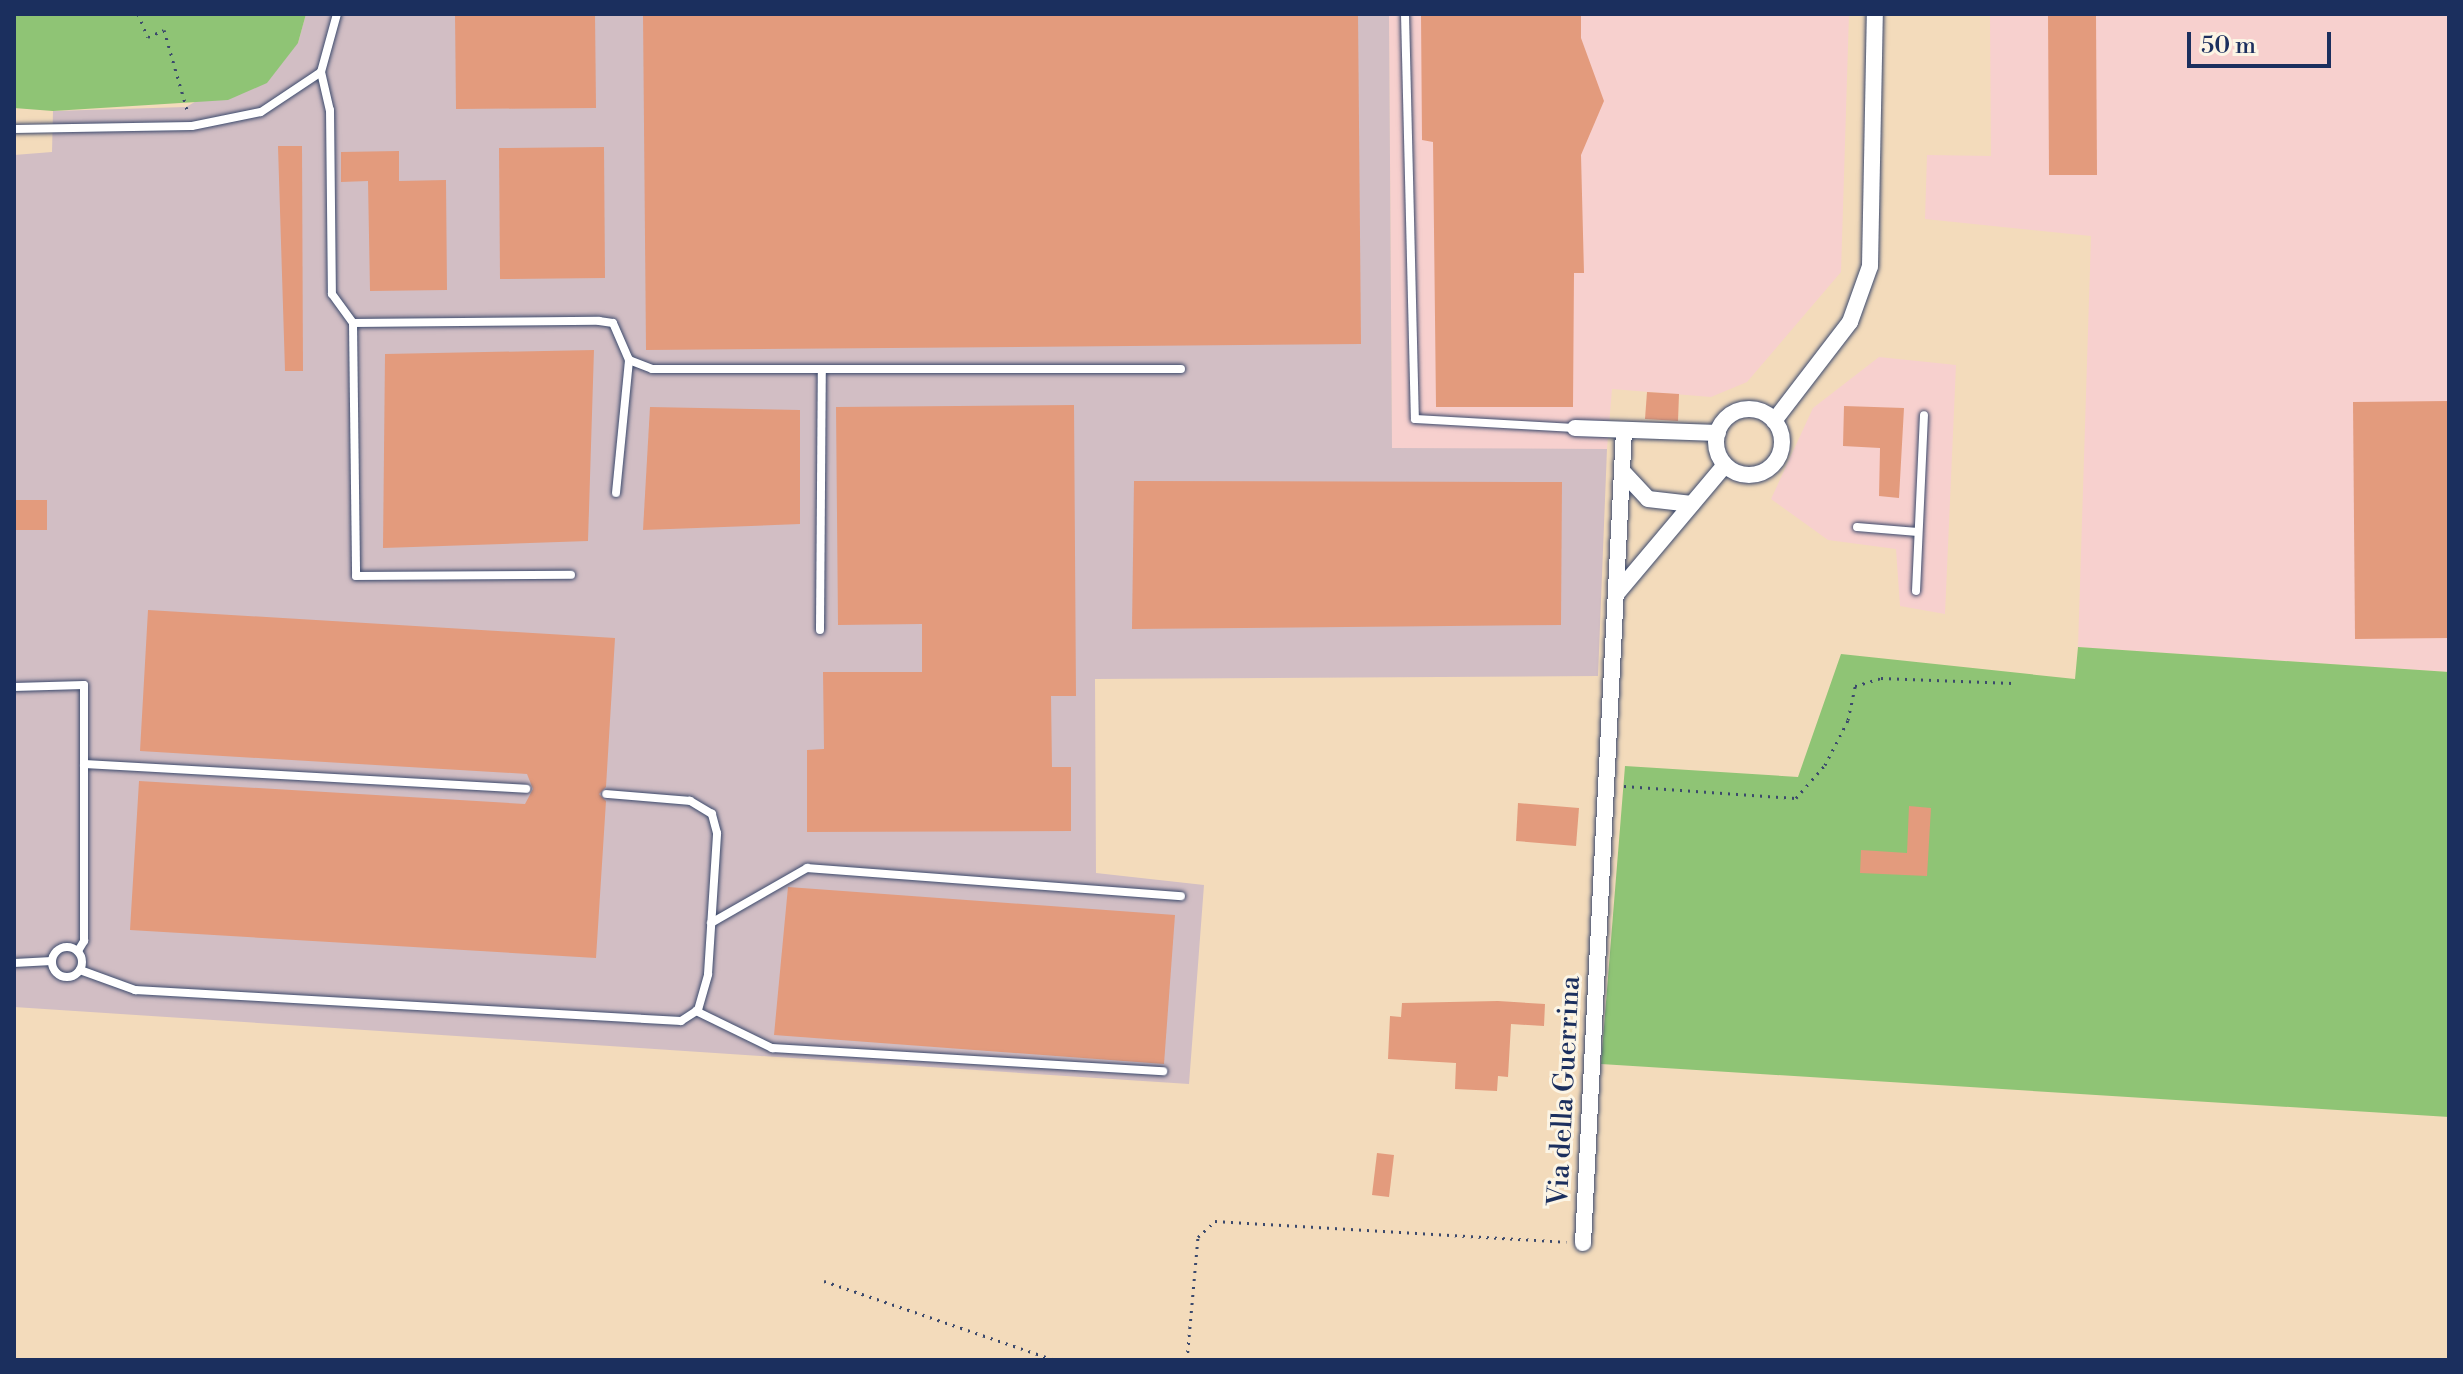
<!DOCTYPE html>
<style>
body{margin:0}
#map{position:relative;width:2463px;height:1374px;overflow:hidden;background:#f3dbbb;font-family:"Libre Bodoni",serif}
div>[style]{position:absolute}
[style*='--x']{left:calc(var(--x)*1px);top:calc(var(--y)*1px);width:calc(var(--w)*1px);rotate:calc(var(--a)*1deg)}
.built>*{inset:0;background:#f7d0ce}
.industrial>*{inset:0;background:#d2bec4}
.green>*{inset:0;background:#8fc475}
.building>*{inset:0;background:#e39b7d}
.path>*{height:3px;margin-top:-1.5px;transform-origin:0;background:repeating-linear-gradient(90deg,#3b496c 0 2px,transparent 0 8px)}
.roads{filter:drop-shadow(0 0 2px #3b496c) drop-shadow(0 0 2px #3b496c)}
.service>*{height:8px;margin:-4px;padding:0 4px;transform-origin:4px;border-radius:4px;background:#fff}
.service>.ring{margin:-4px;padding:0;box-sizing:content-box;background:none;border:8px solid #fff;border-radius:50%}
.minor>*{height:16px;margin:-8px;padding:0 8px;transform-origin:8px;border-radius:8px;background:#fff}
.minor>.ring{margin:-8px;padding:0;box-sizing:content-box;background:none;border:16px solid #fff;border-radius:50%}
span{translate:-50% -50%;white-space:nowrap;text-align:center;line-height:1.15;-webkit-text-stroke:6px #fcf5e5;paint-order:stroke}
.street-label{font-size:28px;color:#1b2f5e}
.frame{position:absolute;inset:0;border:16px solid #1b2f5e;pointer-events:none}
.scale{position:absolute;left:2187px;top:32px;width:144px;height:36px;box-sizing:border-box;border:4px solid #1b2f5e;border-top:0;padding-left:10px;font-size:24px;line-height:28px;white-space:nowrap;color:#1b2f5e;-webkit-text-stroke:6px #fcf5e5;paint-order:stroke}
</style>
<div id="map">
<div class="built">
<div style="clip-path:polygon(1389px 14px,1849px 14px,1841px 272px,1747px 382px,1711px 397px,1612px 389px,1607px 449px,1392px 449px)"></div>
<div style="clip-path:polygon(1990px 14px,2449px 14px,2449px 672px,2078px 647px,2091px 236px,1925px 219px,1927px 155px,1991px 156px)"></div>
<div style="clip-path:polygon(1879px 357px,1956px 365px,1945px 614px,1900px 606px,1896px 549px,1828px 540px,1771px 499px,1813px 408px)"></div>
</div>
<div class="industrial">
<div style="clip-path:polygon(306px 14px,1389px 14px,1392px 448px,1607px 449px,1598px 676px,1095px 679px,1096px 873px,1204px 885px,1189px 1084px,14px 1007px,14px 155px,52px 152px,53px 111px,186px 107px,298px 43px)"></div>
</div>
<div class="green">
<div style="clip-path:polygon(14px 14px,306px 14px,298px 43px,267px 83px,228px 100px,53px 111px,14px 108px)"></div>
<div style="clip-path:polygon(2078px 647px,2449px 672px,2449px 1117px,1601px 1064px,1625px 766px,1798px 777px,1841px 654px,2075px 679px)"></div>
</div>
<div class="building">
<div style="clip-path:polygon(455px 14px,595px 14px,596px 108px,456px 109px)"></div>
<div style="clip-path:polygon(643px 14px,1358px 14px,1361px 344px,646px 350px)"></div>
<div style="clip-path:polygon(1421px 14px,1581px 14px,1581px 38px,1604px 101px,1581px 155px,1584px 273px,1574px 273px,1573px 407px,1436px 407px,1433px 142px,1422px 140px)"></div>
<div style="clip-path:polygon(2048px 14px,2096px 14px,2097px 175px,2049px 175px)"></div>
<div style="clip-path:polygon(278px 146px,302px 146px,303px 371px,285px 371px)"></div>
<div style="clip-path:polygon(604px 147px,605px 278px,500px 279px,499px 148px)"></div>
<div style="clip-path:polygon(399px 151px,399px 181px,446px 180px,447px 290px,370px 291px,368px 181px,341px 182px,341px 152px)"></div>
<div style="clip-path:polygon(594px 350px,588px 541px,383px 548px,385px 354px)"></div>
<div style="clip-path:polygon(1647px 392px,1679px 394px,1678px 421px,1645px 419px)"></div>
<div style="clip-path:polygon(2449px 401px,2449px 638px,2355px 639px,2353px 402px)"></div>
<div style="clip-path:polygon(1074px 405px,1076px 696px,1051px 696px,1052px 767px,1071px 767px,1071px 831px,807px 832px,807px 750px,824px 749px,823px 672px,922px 672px,922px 624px,838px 625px,836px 407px)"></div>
<div style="clip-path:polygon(1844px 406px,1904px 408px,1899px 498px,1879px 496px,1880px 448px,1843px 446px)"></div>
<div style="clip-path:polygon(650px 407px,800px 410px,800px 524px,643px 530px)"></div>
<div style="clip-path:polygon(1134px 481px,1562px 482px,1561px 625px,1132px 629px)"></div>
<div style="clip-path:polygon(14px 500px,47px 500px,47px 530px,14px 530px)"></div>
<div style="clip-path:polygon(148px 610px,615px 638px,606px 787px,599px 794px,606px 801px,596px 958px,130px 930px,139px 781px,525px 804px,533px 789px,527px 774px,140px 751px)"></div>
<div style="clip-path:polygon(1518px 803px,1579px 808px,1576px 846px,1516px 841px)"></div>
<div style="clip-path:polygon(1909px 806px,1931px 808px,1927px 876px,1860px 873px,1861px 850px,1907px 853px)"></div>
<div style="clip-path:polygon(788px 887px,1175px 915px,1164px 1064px,774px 1035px)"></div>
<div style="clip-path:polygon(1498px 1001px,1545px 1004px,1544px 1026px,1511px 1024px,1508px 1077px,1498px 1076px,1497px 1091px,1455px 1089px,1456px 1063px,1388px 1059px,1390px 1016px,1401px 1017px,1402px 1003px)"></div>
<div style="clip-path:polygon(1377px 1153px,1394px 1155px,1389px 1197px,1372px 1195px)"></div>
</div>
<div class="path">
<div style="--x:138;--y:14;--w:25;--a:67"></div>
<div style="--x:148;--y:37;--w:17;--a:-24"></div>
<div style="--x:164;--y:30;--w:86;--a:73.9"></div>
<div style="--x:1624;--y:786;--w:172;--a:4"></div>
<div style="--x:1796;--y:798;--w:44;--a:-48.7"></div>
<div style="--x:1825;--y:765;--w:51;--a:-62.9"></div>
<div style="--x:1848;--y:720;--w:35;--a:-78"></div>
<div style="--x:1855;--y:686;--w:27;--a:-17"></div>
<div style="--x:1881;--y:678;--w:132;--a:2.2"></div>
<div style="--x:824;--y:1281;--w:244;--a:18.9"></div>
<div style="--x:1187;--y:1360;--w:123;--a:-84.9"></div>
<div style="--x:1198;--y:1237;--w:23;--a:-43"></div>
<div style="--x:1215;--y:1221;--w:352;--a:3.4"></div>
</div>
<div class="roads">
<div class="service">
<div style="--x:1405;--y:14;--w:405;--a:88.6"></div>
<div style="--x:1415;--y:419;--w:160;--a:3.2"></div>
<div style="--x:321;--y:72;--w:39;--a:77"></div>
<div style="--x:330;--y:110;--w:184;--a:89.4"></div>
<div style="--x:332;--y:294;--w:36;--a:54"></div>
<div style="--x:353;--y:323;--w:246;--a:-0.5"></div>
<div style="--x:599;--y:321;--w:14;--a:8"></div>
<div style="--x:613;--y:323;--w:40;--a:66.6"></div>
<div style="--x:629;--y:360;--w:25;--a:21"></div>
<div style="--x:652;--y:369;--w:529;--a:0"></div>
<div style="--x:14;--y:129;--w:178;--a:-1"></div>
<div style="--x:192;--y:126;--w:70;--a:-11.5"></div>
<div style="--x:261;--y:112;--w:72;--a:-33.7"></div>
<div style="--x:321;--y:72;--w:60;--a:-74.6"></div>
<div style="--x:353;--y:323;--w:253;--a:89.3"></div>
<div style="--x:356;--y:576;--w:215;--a:-0.3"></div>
<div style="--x:616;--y:493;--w:134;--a:-84.4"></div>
<div style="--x:1857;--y:527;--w:61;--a:4.7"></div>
<div style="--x:1916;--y:591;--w:176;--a:-87.4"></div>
<div style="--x:820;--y:630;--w:261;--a:-89.6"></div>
<div style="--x:14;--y:687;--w:70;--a:-1.6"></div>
<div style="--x:84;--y:685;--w:79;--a:90"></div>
<div style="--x:711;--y:923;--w:111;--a:-29.8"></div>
<div style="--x:807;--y:868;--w:375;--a:4.3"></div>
<div class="ring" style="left:52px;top:947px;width:22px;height:22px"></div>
<div style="--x:78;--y:951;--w:12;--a:-59"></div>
<div style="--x:84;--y:941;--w:177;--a:-90"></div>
<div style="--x:84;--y:764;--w:443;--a:3.2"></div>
<div style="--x:14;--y:963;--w:38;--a:-3"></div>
<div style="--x:80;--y:970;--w:59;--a:20"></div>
<div style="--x:135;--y:990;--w:547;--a:3.25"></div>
<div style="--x:681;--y:1021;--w:20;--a:-33"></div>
<div style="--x:698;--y:1010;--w:37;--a:-74"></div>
<div style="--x:708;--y:974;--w:141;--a:-86.3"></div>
<div style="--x:717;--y:833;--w:20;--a:-105"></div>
<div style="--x:712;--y:814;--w:26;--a:-149"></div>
<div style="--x:690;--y:801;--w:84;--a:-175.2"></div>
<div style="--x:696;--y:1011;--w:85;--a:26"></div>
<div style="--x:772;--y:1048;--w:392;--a:3.4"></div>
</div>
<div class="minor">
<div class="ring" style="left:1716px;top:409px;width:50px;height:50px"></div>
<div style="--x:1774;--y:421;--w:125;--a:-52.5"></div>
<div style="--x:1850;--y:322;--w:59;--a:-70.3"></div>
<div style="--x:1870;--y:266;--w:252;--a:-88.9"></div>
<div style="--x:1575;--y:428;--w:143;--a:2"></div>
<div style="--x:1622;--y:471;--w:38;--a:47"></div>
<div style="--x:1648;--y:499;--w:44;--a:6.5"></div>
<div style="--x:1618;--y:592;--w:166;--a:-49.9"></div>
<div style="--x:1583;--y:1243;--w:814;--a:-87.11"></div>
</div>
</div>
<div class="street-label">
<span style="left:1565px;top:1091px;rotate:-87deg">Via della Guerrina</span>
</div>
<div class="frame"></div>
<div class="scale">50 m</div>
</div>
